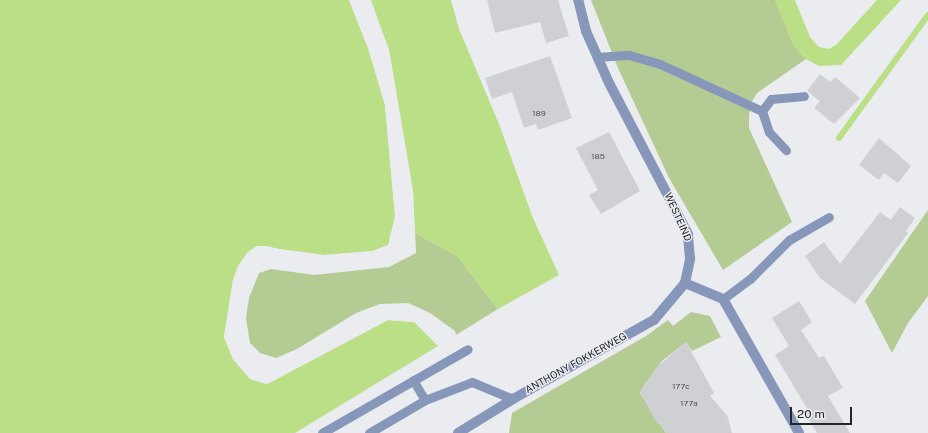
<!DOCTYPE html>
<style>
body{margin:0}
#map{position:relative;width:928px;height:433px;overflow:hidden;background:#eaecf0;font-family:"Public Sans",sans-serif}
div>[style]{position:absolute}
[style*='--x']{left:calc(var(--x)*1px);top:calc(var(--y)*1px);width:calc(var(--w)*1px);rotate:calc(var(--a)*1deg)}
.green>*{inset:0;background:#b4cc94}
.water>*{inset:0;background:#bbdf86}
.pier>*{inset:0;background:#eaecf0}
.stream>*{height:6px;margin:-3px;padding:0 3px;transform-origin:3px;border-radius:3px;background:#bbdf86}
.building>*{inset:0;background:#ced0d4}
.service>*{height:9px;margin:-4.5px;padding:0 4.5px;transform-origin:4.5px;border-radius:4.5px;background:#8797ba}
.minor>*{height:10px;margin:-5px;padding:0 5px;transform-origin:5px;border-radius:5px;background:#8797ba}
span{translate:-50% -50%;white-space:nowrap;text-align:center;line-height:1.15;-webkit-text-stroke:3px #eaecf0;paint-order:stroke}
.number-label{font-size:8px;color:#4e5052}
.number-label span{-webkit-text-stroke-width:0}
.street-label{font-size:10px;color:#242527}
.scale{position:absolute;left:790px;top:407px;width:62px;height:18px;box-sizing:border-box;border:2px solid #242527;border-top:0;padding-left:5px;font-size:12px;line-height:14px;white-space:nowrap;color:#242527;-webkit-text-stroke:3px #eaecf0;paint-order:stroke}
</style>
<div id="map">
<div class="green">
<div style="clip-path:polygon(591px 0,775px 0,794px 46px,806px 59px,757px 93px,751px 103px,749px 116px,749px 128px,792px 222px,723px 270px,669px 178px,618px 68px)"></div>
<div style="clip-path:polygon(928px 210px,928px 296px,908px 323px,892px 353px,865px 301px)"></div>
<div style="clip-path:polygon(415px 233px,457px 256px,498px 309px,456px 335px,455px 331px,430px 313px,408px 303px,380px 304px,356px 313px,297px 349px,276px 358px,260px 353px,250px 343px,246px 318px,249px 298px,259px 273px,271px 269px,314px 275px,389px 267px,416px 253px)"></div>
<div style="clip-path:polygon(691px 312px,710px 316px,721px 337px,692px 351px,686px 342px,662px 361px,645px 384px,640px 393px,666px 433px,509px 433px,512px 413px,646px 336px,668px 320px,673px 326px)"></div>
</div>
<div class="water">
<div style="clip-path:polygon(0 0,349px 0,368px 48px,385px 105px,395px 216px,388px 245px,373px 251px,325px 255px,257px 246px,248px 252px,238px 266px,233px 280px,224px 337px,233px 359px,250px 379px,267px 384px,388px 320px,414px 322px,438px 346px,295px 433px,0 433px)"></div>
<div style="clip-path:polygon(371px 0,451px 0,459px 29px,499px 124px,533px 218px,559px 275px,498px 309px,457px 256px,415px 233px,413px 191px,389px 50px)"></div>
<div style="clip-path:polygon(775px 0,795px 0,810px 37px,819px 47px,829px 49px,837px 44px,877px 0,901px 0,841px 65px,819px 66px,806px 59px,794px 46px)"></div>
</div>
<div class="pier">
<div style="clip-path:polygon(349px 0,370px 48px,387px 105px,397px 216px,390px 246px,374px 253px,325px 257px,257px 248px,240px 267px,235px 281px,226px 337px,234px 358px,251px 378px,267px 382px,388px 318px,415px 321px,440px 345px,414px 322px,388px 320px,267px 384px,250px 379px,233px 359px,224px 337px,233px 280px,238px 266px,248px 252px,257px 246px,267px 246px,299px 254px,325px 255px,373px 251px,388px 245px,394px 229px,395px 216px,385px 105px,368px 48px)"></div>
<div style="clip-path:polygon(369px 0,389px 50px,413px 191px,415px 236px,411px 191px,387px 51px)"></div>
</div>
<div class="stream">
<div style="--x:839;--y:138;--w:152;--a:-54.1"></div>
</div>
<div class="building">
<div style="clip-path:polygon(487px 0,558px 0,569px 36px,546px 43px,540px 22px,495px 33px)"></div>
<div style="clip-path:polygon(550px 56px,572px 118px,538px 130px,536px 124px,524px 128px,512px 92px,492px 99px,485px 78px)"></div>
<div style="clip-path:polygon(820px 74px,830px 82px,835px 77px,860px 98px,834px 124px,814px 108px,820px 101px,807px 91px)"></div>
<div style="clip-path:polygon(609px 132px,640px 191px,601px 214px,589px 195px,598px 190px,576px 148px)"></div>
<div style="clip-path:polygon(879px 138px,911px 166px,898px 183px,884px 173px,879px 180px,859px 165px)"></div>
<div style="clip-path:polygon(900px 207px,915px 218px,906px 231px,908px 233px,855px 304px,820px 278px,805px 256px,824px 242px,840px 264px,880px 212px,891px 220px)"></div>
<div style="clip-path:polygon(799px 301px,812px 322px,801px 330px,819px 358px,824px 356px,843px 388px,828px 396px,850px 433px,817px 433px,804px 412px,808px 410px,775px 355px,789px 346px,772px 318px)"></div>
<div style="clip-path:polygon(686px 342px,714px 393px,710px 396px,727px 415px,732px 433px,666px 433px,660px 423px,658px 425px,640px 392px,657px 367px)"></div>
</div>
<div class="service">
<div style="--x:597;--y:57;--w:32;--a:-4"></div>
<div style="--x:629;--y:55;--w:32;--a:16"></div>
<div style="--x:660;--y:64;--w:112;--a:24.7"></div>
<div style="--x:762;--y:111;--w:22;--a:72"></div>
<div style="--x:769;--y:132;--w:25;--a:47"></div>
<div style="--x:762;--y:111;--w:15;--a:-53"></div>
<div style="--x:771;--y:99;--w:33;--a:-5"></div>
<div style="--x:723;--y:299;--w:34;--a:-37"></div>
<div style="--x:750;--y:279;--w:55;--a:-45"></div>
<div style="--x:789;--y:240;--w:46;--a:-29.9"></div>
<div style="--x:413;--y:380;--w:23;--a:59"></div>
<div style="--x:322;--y:433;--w:168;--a:-29.9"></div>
<div style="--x:369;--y:433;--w:65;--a:-30.5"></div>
<div style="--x:425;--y:400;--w:50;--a:-21"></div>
<div style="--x:472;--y:382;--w:44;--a:22.5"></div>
</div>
<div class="minor">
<div style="--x:685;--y:283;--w:41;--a:22.8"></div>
<div style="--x:723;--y:299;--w:154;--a:60.4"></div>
<div style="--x:458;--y:433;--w:65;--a:-31.7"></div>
<div style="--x:513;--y:399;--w:162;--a:-29.3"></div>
<div style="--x:654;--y:320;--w:48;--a:-50"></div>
<div style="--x:685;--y:283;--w:25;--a:-78"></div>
<div style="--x:690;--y:259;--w:25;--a:-95"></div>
<div style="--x:688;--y:234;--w:170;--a:-117.6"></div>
<div style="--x:609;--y:83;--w:57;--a:-113.9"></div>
<div style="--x:586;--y:31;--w:32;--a:-104"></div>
</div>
<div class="number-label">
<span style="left:539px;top:114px">189</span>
<span style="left:598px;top:157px">185</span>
<span style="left:681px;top:387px">177c</span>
<span style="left:689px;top:404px">177a</span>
</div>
<div class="street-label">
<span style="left:678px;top:217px;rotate:66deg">WESTEIND</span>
<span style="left:576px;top:363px;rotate:-29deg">ANTHONY FOKKERWEG</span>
</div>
<div class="scale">20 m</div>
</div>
